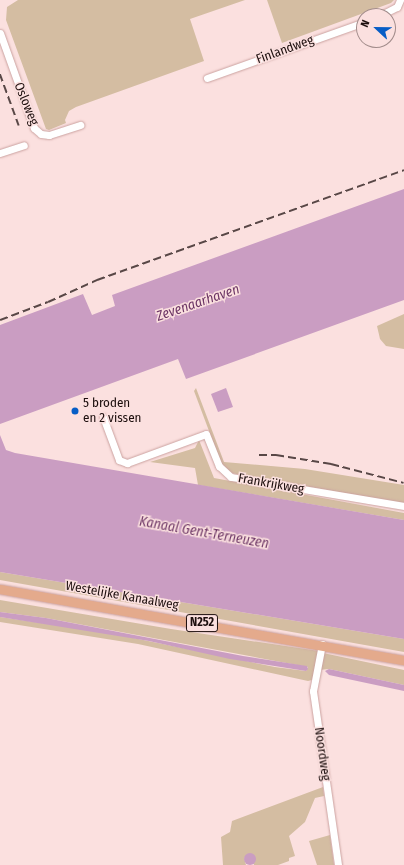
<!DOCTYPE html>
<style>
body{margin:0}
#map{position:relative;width:404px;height:865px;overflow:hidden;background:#fbe0df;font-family:"Fira Sans Condensed",sans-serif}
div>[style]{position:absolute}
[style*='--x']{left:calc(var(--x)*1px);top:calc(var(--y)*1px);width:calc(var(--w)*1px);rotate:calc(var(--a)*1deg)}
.green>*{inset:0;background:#d4bda2}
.water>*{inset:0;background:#ca9dc2}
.round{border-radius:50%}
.roads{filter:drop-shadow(0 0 1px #cba2a0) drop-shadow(0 0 1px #cba2a0)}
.minor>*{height:7px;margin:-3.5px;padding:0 3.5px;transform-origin:3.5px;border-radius:3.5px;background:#fff}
.major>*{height:9px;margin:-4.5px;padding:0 4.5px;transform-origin:4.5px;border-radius:4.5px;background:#e4aa8c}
.rail>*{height:1.5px;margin-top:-0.75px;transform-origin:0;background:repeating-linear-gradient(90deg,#584746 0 8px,transparent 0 12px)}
.dots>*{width:11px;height:11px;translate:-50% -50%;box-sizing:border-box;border:2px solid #fbe0df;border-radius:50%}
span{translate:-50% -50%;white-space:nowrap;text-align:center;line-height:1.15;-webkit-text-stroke:3px #fbe0df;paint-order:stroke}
.shield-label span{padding:1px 3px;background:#fbe0df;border:1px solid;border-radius:3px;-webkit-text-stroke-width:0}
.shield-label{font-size:12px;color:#1c0e0d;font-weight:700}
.street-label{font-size:13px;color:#1c0e0d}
.poi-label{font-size:13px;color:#1c0e0d}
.left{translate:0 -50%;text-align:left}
.water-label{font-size:14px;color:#6d3666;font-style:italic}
.north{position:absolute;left:356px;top:8px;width:40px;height:40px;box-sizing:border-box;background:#fbe0df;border:1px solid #a28c8b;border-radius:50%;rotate:292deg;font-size:11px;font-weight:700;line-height:16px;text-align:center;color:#1c0e0d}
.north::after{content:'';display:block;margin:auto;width:14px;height:18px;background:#075dc6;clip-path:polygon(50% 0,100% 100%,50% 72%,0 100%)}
</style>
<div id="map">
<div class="green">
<div style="clip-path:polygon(18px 0,245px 0,190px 19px,204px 61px,76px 107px,69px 111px,65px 120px,66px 123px,49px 130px,46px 129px,6px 20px,7px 7px)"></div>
<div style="clip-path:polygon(267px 0,394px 0,391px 3px,282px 43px)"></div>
<div style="clip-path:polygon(404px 314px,404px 349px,386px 346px,380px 339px,377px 326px)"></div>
<div style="clip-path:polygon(196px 388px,224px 462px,305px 469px,404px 485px,404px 504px,231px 473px,223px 468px,218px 455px,194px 391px)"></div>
<div style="clip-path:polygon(199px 440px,214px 478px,404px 513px,404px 520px,198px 485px,195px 468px,150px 462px,195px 448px)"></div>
<div style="clip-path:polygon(0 572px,404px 639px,404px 652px,0 580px)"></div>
<div style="clip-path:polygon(0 600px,171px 629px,319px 651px,312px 680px,308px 681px,138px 644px,0 622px,0 617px,104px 632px,275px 667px,306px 671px,308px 667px,46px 618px,0 612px)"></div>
<div style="clip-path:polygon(323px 653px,404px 670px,404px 685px,329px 669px,319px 670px)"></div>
<div style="clip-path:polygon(323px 787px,324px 796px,315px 798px,305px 822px,289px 836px,295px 856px,289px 858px,289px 861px,278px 865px,254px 865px,251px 854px,244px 858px,246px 865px,223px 865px,221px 837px,230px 832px,232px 821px)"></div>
<div style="clip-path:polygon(330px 835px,334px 865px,317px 865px,309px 841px)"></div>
</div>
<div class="water">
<div style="clip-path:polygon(404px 189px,404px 300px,186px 379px,178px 359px,0 424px,0 325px,83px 294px,92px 315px,115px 306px,112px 295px)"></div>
<div style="clip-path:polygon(226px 388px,233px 407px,218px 412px,211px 394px)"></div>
<div style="clip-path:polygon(0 435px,6px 450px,15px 453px,404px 520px,404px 639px,0 572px)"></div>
<div style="clip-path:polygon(0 612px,46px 618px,243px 656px,307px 666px,308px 669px,306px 671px,230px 659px,149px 641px,0 617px)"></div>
<div style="clip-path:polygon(329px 669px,404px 685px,404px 691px,329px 675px,325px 671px)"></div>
<div class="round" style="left:244px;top:853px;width:12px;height:12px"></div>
</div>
<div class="roads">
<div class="minor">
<div style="--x:379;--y:16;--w:20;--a:-27"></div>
<div style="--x:397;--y:7;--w:8;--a:-67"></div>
<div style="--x:0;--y:33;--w:101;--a:70.3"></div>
<div style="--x:34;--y:128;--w:9;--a:41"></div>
<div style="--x:41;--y:134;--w:8;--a:7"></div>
<div style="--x:49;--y:135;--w:33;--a:-18"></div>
<div style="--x:207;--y:78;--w:167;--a:-19.6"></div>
<div style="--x:0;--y:153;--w:25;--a:-18"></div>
<div style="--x:103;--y:417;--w:46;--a:69.6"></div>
<div style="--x:119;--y:460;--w:9;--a:21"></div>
<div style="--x:127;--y:463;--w:84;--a:-20.2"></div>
<div style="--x:206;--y:434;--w:35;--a:68"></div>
<div style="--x:219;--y:466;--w:16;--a:43"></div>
<div style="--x:231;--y:477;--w:175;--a:9.5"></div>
<div style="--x:322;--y:644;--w:48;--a:100.8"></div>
<div style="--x:313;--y:691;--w:176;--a:81.8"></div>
</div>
<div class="major">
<div style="--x:0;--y:589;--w:410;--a:10"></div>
</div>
</div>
<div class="rail">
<div style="--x:0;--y:74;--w:55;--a:69.9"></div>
<div style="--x:0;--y:320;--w:51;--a:-20.6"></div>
<div style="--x:48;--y:302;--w:54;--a:-24.2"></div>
<div style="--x:97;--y:280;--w:326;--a:-19.7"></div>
<div style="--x:259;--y:455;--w:17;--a:0"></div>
<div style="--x:276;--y:455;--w:56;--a:9.3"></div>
<div style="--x:331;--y:464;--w:75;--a:14.6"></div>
</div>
<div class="dots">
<div style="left:75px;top:411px;background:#075dc6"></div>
</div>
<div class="shield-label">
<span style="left:202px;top:623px">N252</span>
</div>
<div class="street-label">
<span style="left:285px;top:50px;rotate:-20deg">Finlandweg</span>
<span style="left:26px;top:104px;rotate:68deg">Osloweg</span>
<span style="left:271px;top:484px;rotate:10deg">Frankrijkweg</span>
<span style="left:122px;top:596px;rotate:10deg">Westelijke Kanaalweg</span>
<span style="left:322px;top:754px;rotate:82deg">Noordweg</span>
</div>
<div class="poi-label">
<span class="left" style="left:83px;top:411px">5 broden<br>en 2 vissen</span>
</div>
<div class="water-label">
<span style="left:198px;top:303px;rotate:-19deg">Zevenaarhaven</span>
<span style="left:204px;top:533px;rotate:10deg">Kanaal Gent-Terneuzen</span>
</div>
<div class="north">N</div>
</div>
